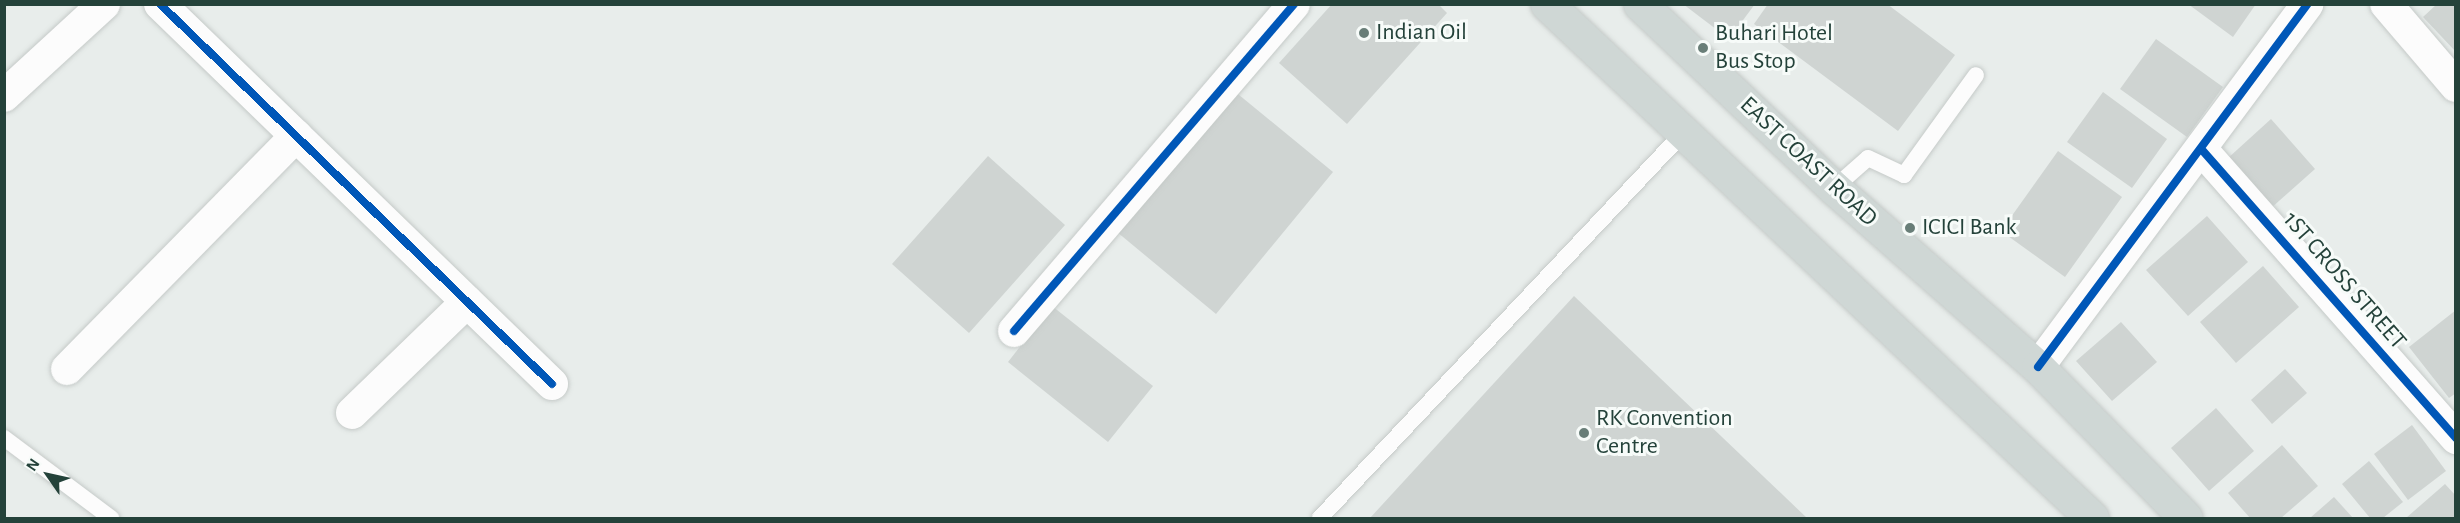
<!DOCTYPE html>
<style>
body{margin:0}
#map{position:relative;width:2460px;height:523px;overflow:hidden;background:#e8edeb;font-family:"Alegreya Sans",sans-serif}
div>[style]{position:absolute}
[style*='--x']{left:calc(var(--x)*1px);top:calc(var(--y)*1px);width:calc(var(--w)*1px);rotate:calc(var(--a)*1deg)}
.building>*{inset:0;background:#cfd4d2}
.roads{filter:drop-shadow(0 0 2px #c5cac8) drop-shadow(0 0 2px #c5cac8)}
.lane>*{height:16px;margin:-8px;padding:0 8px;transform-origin:8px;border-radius:8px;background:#fcfcfc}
.street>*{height:32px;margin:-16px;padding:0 16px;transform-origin:16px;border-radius:16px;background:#fcfcfc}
.primary>*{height:33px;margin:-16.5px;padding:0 16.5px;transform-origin:16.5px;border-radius:16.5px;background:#cfd7d5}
.cycleway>*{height:8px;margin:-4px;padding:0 4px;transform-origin:4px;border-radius:4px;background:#0057b8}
.dots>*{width:16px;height:16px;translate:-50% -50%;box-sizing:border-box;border:3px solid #f7fbf9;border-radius:50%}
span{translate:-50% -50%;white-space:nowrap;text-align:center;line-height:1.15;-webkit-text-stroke:6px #f7fbf9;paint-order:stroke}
.poi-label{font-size:24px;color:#24423a}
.left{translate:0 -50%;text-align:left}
.street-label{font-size:24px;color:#24423a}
.frame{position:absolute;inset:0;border:6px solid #24423a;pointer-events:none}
.north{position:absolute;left:18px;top:445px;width:60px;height:60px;-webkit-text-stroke:4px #f7fbf9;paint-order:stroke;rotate:304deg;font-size:16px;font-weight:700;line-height:24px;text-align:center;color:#24423a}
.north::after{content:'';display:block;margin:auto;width:21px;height:27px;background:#24423a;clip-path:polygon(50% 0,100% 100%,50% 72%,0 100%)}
</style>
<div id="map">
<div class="building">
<div style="clip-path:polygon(1332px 4px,1438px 4px,1447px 13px,1347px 124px,1279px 63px)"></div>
<div style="clip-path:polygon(1683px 4px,1755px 4px,1729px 39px)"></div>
<div style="clip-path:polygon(1768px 4px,1887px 4px,1955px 55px,1898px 131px,1754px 24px)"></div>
<div style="clip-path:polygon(2188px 4px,2256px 4px,2233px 37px)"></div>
<div style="clip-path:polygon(2437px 4px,2456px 4px,2456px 52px,2423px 17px)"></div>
<div style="clip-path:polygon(2156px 39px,2223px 87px,2187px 137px,2120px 89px)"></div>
<div style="clip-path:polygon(1233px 90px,1333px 172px,1216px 314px,1117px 232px)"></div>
<div style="clip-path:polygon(2103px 92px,2167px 139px,2132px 188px,2067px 142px)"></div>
<div style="clip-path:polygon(2271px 119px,2315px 169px,2271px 208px,2227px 159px)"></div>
<div style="clip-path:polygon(2058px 151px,2122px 197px,2065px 277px,2001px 231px)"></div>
<div style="clip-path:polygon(988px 156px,1065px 225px,969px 333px,892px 264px)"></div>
<div style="clip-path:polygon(2207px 216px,2248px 262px,2188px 316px,2146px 270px)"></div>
<div style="clip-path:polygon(2263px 266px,2299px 307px,2236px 363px,2200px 322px)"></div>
<div style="clip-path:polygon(1574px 296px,1807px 518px,1370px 518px)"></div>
<div style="clip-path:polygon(1052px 306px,1153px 386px,1108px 442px,1008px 362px)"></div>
<div style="clip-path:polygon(2456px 310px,2456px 393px,2449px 398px,2409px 347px)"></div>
<div style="clip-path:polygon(2121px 322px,2157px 362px,2112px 401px,2076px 361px)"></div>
<div style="clip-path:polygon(2285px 369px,2307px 393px,2272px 424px,2251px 400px)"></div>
<div style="clip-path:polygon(2216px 408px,2254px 451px,2209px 491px,2171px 448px)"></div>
<div style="clip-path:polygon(2412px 425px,2446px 471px,2408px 500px,2374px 454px)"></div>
<div style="clip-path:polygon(2282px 445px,2318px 486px,2281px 518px,2250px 518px,2228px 493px)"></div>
<div style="clip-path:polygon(2369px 461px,2403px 502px,2383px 518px,2370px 518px,2342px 484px)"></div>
<div style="clip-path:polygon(2445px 484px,2456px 496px,2456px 518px,2406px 518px)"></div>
<div style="clip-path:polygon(2334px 497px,2353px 518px,2310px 518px)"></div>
</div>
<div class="roads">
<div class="lane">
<div style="--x:1834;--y:188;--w:45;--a:-41.4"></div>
<div style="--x:1868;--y:158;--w:40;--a:25"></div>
<div style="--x:1904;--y:175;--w:123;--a:-54.2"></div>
<div style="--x:4;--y:438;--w:134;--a:36.8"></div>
<div style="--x:1320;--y:518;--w:529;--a:-46.68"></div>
</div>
<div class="street">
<div style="--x:160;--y:4;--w:546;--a:44.11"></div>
<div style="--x:2386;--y:4;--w:108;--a:49.5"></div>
<div style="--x:4;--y:96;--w:136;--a:-42.6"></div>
<div style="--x:2203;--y:151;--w:383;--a:48.6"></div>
<div style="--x:1014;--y:331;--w:430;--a:-49.4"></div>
<div style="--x:2038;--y:367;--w:452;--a:-53.4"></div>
<div style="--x:67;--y:369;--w:327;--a:-45.5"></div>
<div style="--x:352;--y:413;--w:160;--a:-44"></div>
</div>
<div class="primary">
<div style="--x:1547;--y:4;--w:749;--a:43.32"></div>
<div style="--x:1640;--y:4;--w:267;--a:43.5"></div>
<div style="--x:1834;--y:188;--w:271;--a:41.3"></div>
<div style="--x:2038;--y:367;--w:211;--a:45.6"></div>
</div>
</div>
<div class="cycleway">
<div style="--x:160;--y:4;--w:546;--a:44.11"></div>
<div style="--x:2203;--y:151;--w:383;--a:48.6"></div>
<div style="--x:1014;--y:331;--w:430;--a:-49.4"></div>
<div style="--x:2038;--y:367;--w:452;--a:-53.4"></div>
</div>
<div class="dots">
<div style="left:1364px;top:33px;background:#697e78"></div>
<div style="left:1703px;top:48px;background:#697e78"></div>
<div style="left:1910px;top:228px;background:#697e78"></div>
<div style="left:1584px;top:433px;background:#697e78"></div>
</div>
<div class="poi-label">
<span class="left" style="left:1376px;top:33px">Indian Oil</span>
<span class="left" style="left:1715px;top:48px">Buhari Hotel<br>Bus Stop</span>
<span class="left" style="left:1922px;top:228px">ICICI Bank</span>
<span class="left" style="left:1596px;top:433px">RK Convention<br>Centre</span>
</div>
<div class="street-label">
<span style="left:1808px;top:162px;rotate:43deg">EAST COAST ROAD</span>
<span style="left:2344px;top:281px;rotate:49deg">1ST CROSS STREET</span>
</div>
<div class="frame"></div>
<div class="north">N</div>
</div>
